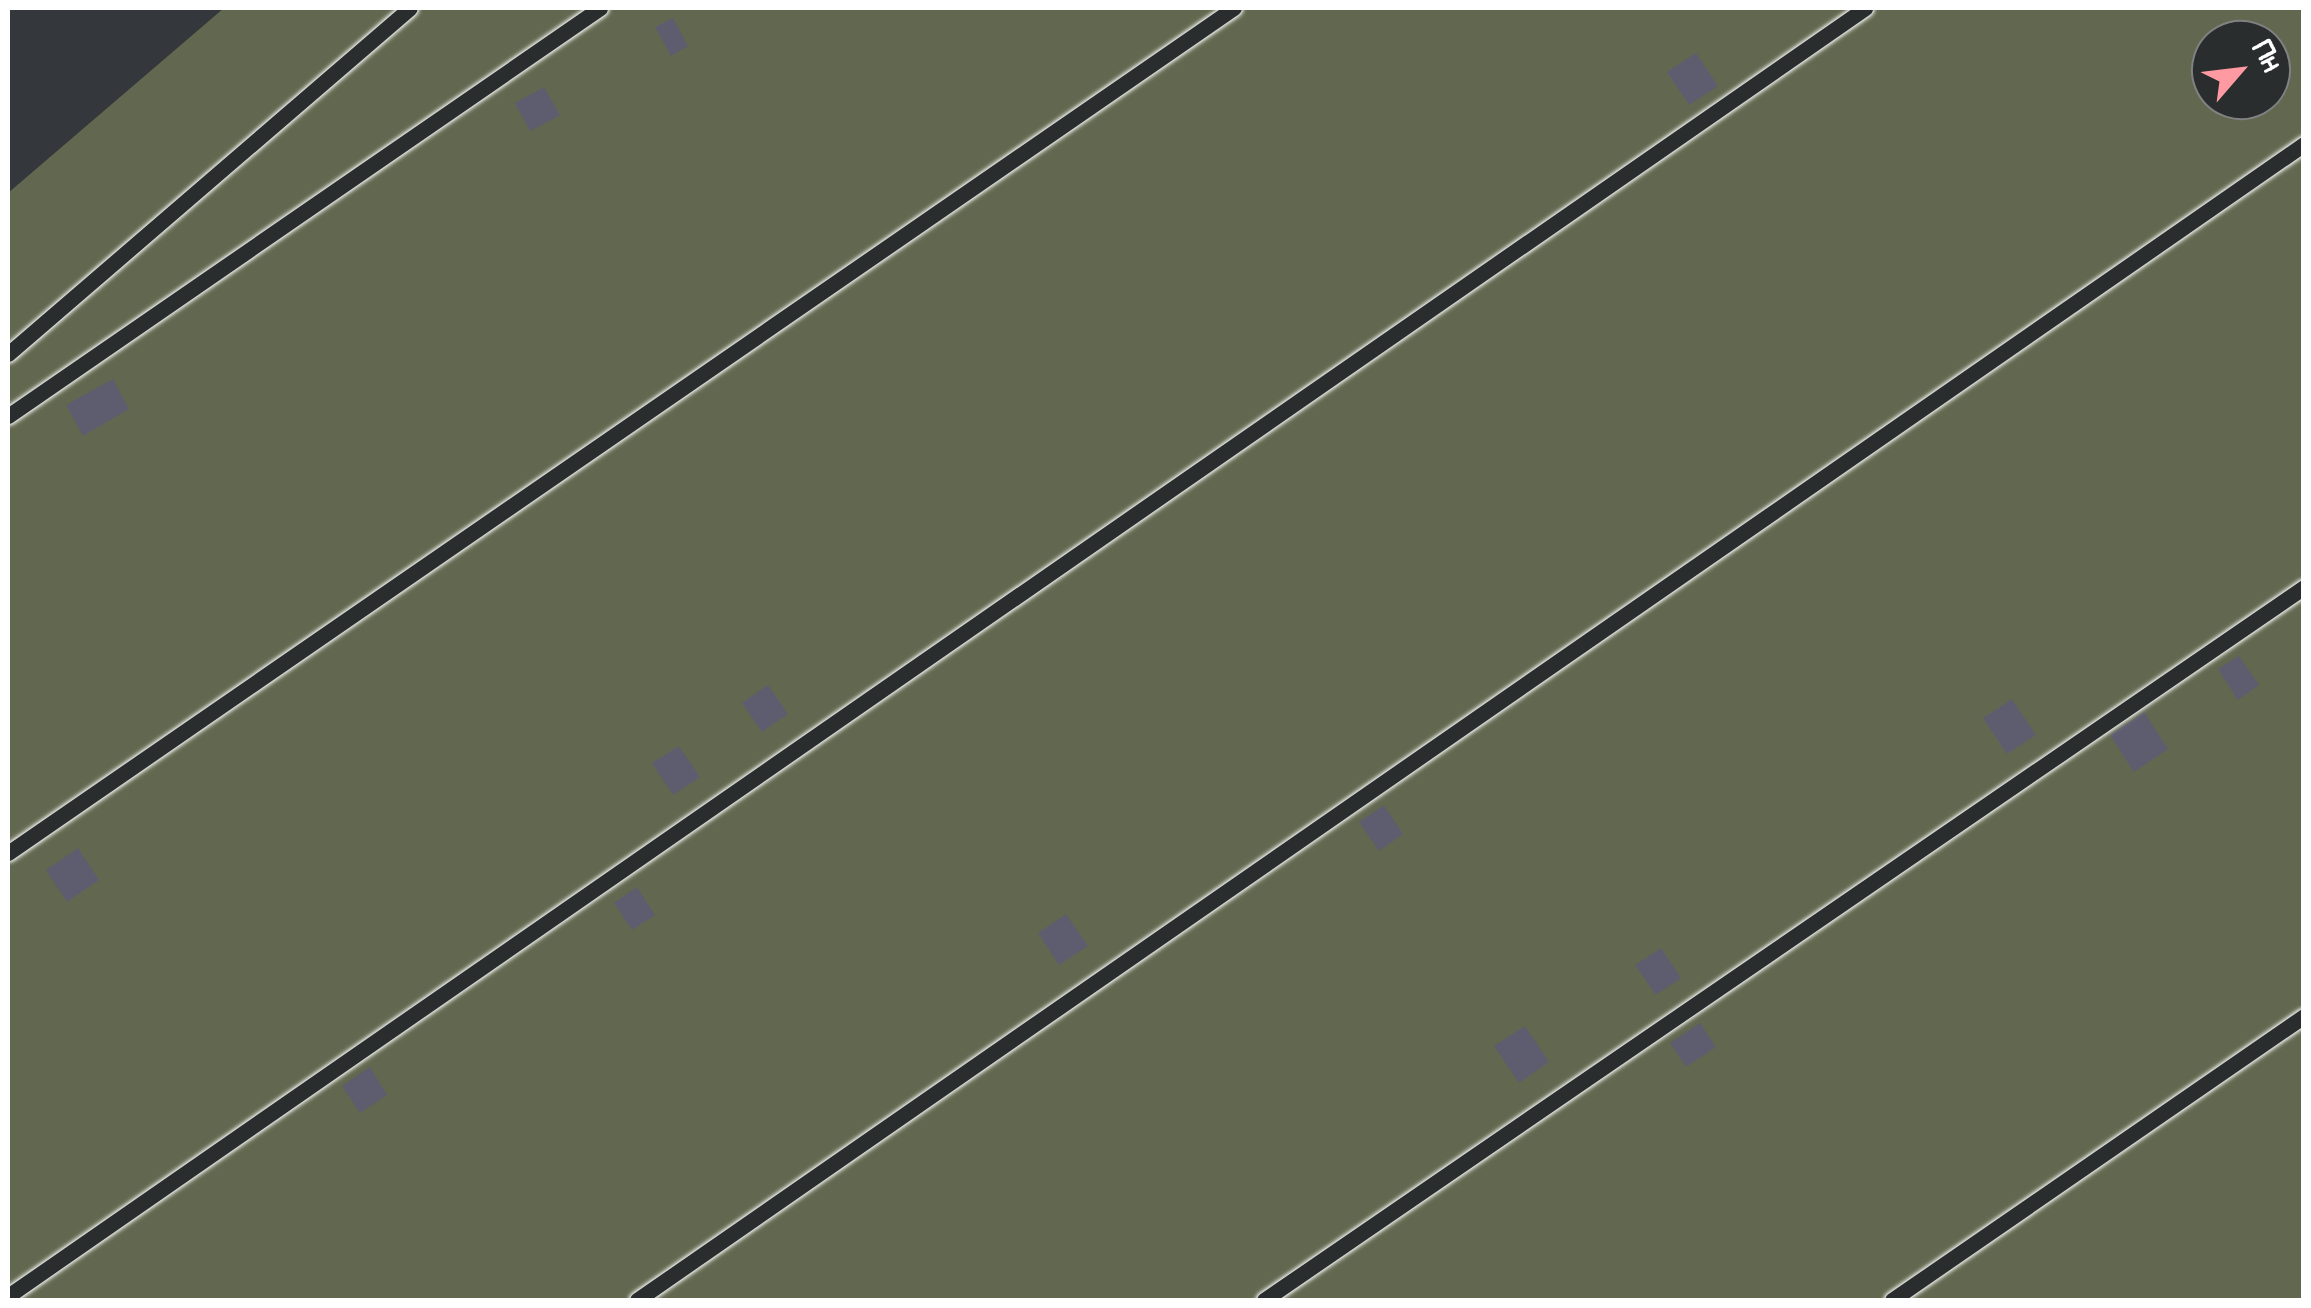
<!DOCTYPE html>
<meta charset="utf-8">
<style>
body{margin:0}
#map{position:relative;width:2311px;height:1308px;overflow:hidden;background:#34373b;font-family:Pangolin,sans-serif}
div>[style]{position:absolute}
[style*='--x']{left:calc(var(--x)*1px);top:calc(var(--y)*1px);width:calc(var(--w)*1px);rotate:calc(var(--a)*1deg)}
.green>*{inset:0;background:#62684f}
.building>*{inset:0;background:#5e5d6f}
.roads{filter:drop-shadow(0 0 2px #fff) drop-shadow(0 0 2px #fff)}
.lane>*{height:15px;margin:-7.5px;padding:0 7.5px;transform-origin:7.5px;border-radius:7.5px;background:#2a2d2e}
span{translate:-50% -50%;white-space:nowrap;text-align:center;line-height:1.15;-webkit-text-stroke:9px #2a2d2e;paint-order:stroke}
.frame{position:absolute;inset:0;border:10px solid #fff;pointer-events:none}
.north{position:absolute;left:2191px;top:20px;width:100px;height:100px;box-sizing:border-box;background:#2a2d2e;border:2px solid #7f8182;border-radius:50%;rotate:62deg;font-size:28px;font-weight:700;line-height:40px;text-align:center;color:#fff}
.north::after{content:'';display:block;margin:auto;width:35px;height:45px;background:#ff9aa2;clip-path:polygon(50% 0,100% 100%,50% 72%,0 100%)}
</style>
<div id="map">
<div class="green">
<div style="clip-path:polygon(evenodd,224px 8px,2303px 8px,2303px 1300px,8px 1300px,8px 193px,224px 8px,2211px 40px,2271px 40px,2271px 100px,2211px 100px,2211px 40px)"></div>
</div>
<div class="building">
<div style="clip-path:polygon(673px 18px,688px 46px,671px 56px,655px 27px)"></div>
<div style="clip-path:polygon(1696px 53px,1718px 86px,1689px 105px,1667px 72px)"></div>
<div style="clip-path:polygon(544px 87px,560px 115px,530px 131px,515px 103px)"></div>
<div style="clip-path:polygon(113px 379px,129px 409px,83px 436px,66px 405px)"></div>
<div style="clip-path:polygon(2239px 656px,2259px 685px,2238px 700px,2218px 669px)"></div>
<div style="clip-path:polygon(768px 685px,788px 714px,762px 732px,742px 703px)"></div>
<div style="clip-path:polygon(2012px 699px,2036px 735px,2007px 754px,1983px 718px)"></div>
<div style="clip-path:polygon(2144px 712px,2168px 749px,2134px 772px,2110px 735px)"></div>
<div style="clip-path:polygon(679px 746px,700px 777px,673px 795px,652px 763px)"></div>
<div style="clip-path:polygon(1384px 805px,1403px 834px,1379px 851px,1359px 822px)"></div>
<div style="clip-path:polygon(78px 848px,99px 880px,67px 902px,46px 870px)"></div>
<div style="clip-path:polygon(637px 887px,655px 915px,632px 930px,614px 903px)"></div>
<div style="clip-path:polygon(1066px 914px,1088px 946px,1059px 965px,1038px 933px)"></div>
<div style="clip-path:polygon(1661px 948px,1681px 978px,1656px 995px,1635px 965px)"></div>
<div style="clip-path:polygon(1700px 1023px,1716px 1047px,1686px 1067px,1670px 1043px)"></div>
<div style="clip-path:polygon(1525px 1026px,1549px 1062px,1519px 1083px,1494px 1046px)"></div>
<div style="clip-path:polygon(370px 1067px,387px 1095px,360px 1113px,342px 1086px)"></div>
</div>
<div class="roads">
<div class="lane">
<div style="--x:8;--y:354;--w:530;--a:-40.72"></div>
<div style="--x:8;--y:416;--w:719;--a:-34.57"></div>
<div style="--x:8;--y:853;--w:1489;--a:-34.58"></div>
<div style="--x:8;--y:1296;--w:2260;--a:-34.74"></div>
<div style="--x:637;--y:1300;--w:2029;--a:-34.74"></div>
<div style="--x:1264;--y:1300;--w:1261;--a:-34.43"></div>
<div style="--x:1892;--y:1300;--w:500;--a:-34.58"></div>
</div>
</div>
<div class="frame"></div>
<div class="north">Пн</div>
</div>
